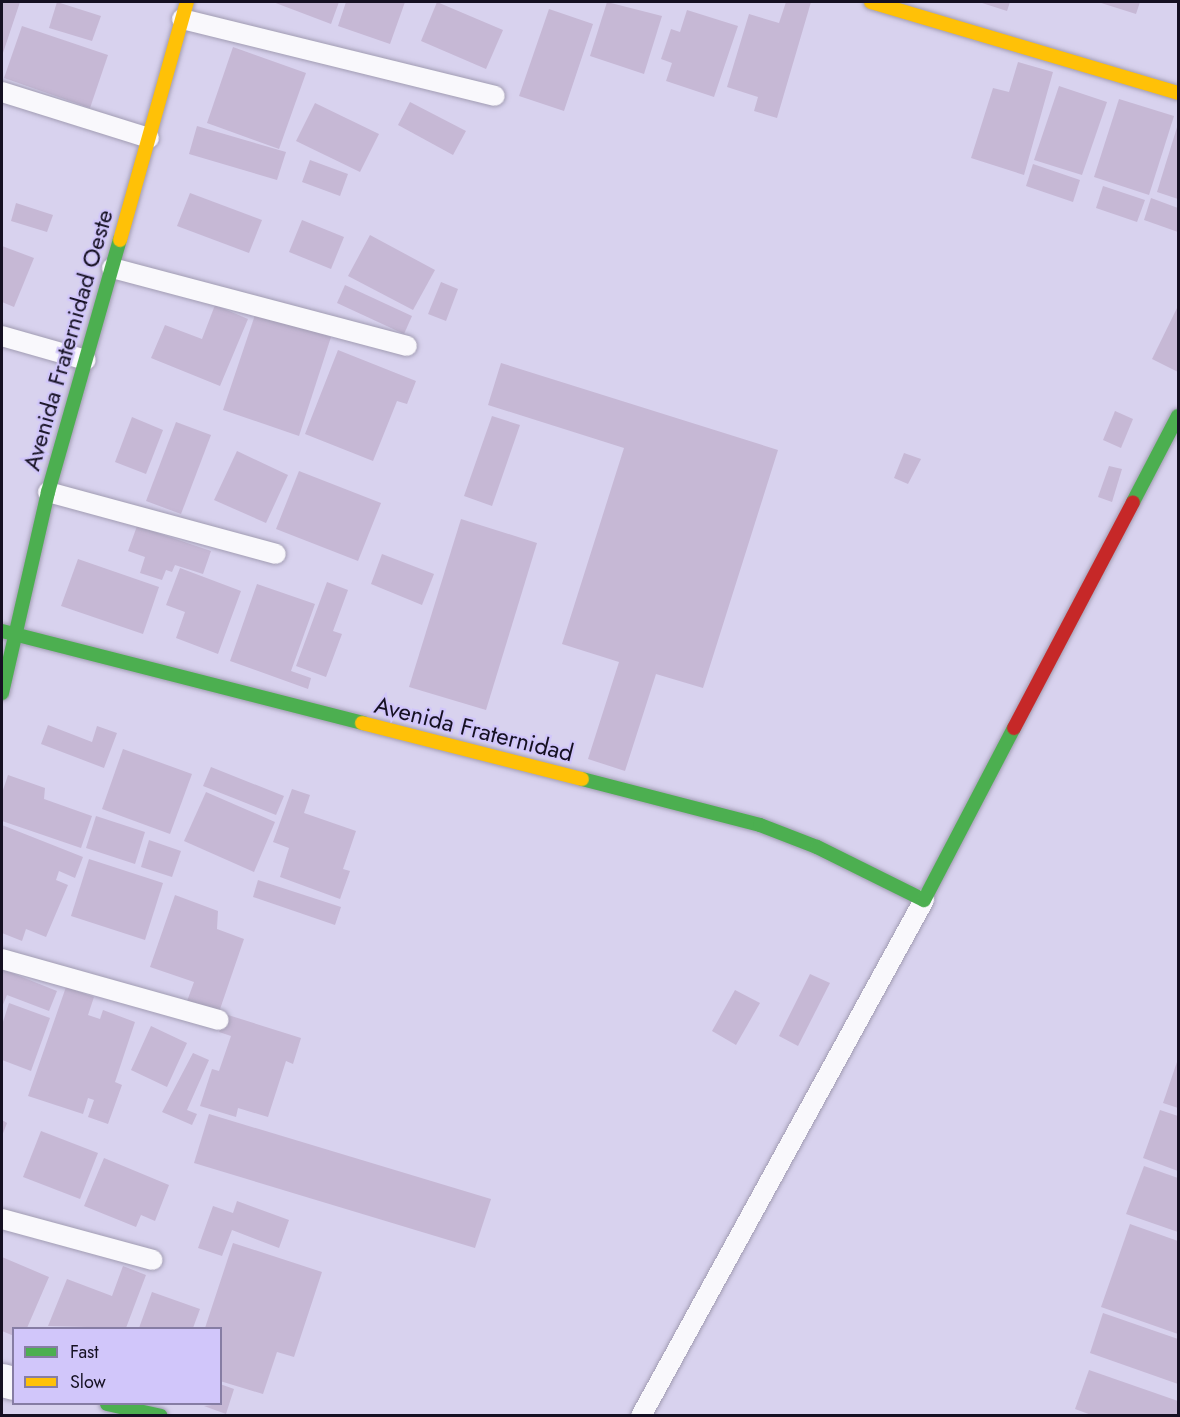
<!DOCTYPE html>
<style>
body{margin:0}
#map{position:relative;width:1180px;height:1417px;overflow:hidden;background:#d8d2ee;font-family:Jost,sans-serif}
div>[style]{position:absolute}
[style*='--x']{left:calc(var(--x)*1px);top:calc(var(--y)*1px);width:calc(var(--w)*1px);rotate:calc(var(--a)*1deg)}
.building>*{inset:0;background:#c6b8d5}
.roads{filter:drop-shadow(0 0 2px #a19cb2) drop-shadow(0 0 2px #a19cb2)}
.lane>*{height:20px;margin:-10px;padding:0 10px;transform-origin:10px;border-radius:10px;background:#f9f8fc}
.street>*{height:33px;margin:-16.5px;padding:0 16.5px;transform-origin:16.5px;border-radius:16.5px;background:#f9f8fc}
.fast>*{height:14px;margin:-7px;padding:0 7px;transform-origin:7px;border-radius:7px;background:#4caf50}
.slow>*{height:14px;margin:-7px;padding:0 7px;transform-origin:7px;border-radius:7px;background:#ffc107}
.jam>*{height:14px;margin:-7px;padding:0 7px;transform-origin:7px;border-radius:7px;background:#c62828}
span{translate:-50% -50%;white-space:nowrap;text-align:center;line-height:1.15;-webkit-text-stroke:4.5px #d1c6fa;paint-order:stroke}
.street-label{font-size:24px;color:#151022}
.frame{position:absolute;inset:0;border:3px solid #151022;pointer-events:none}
.legend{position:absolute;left:12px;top:1327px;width:210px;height:78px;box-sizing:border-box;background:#d1c6fa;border:2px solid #867da4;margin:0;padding:8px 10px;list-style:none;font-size:18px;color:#151022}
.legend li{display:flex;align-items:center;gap:12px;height:30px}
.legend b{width:30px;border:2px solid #867da4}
</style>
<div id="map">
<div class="building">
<div style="clip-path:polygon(2px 2px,20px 2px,2px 56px)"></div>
<div style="clip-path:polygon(57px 2px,101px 16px,92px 41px,49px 28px)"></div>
<div style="clip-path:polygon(273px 2px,339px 2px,331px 24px)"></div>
<div style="clip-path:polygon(346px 2px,405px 2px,390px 44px,338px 26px)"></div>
<div style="clip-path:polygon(437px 2px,503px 30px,486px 69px,421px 41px)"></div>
<div style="clip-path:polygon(607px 2px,662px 16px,644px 74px,590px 56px)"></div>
<div style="clip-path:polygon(786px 2px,811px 2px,777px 118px,754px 111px,758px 97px,727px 87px,749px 14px,779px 23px)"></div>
<div style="clip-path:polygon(979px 2px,1010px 2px,1007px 11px)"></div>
<div style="clip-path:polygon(1098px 2px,1140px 2px,1136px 14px)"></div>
<div style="clip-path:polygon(549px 9px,593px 24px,564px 111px,519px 96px)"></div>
<div style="clip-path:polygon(687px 10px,738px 26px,714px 97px,666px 81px,672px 63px,661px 59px,671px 29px,680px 32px)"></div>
<div style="clip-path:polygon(22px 26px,108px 55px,90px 108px,4px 78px)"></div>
<div style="clip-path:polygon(233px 47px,306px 73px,279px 149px,207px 123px)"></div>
<div style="clip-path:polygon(1018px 62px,1053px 72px,1024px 175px,971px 158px,993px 88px,1009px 92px)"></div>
<div style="clip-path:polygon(1059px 86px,1107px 102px,1082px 175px,1034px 160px)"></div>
<div style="clip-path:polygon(1119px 99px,1174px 116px,1149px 195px,1094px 177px)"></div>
<div style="clip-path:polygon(410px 102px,466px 131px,453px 155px,398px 125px)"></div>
<div style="clip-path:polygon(315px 103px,379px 134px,360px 172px,296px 141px)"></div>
<div style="clip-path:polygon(1178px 124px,1178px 199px,1157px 192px)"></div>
<div style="clip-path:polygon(197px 126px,286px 152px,277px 180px,189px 154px)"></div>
<div style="clip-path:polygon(310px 160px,348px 174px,340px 196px,302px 182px)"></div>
<div style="clip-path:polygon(1033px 164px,1080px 180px,1073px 202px,1026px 186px)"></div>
<div style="clip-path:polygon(1103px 186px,1145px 200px,1137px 222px,1096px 208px)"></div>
<div style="clip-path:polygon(190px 193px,262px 220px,249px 253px,177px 226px)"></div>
<div style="clip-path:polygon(1151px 198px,1178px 208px,1178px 232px,1144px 220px)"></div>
<div style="clip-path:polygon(16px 203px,53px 215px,47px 232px,11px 221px)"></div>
<div style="clip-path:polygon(302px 220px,344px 237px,331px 269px,289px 252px)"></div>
<div style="clip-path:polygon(370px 235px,435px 270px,413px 310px,348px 276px)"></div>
<div style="clip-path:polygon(2px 246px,34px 258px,14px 307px,2px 302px)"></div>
<div style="clip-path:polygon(441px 282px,458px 289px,446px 321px,428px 314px)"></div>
<div style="clip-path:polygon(345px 285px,412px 316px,404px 334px,337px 303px)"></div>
<div style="clip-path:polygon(215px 305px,248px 319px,220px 386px,151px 358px,165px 325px,202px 339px)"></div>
<div style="clip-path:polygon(1178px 306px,1178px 372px,1152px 359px)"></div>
<div style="clip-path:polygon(256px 312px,331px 337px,299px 436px,223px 410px)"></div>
<div style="clip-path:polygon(338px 350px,416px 381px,407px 404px,397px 401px,373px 461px,305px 434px)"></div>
<div style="clip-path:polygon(501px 363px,778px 450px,703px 688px,656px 674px,625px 771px,588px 759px,619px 662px,562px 644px,624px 448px,488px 405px)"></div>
<div style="clip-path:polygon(1115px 411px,1133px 419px,1121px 448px,1103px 440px)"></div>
<div style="clip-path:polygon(492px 416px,520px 425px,492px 506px,464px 496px)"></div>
<div style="clip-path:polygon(132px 417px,163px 430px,146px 474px,115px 462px)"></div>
<div style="clip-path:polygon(176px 422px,211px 435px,181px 514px,146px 501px)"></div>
<div style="clip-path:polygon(237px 451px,288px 475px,266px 523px,214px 500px)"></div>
<div style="clip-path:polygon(904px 453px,921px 459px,908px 484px,894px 478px)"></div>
<div style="clip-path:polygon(1109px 466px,1122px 469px,1112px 502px,1098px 497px)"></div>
<div style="clip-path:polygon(299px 471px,381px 503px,358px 561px,276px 529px)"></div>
<div style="clip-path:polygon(461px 519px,537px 543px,486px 710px,409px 687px)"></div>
<div style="clip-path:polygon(137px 526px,211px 551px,203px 574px,175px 565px,172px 572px,166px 570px,162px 580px,140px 573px,145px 557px,128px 551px)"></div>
<div style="clip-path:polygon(382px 554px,434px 574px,422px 605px,371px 584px)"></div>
<div style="clip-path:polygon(78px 559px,159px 587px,143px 634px,61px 606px)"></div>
<div style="clip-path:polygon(180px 568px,241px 591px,218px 654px,176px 638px,185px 612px,166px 605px)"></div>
<div style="clip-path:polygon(327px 582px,348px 590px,333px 631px,342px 634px,326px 677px,296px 666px)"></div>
<div style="clip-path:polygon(257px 584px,315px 604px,291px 671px,311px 678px,308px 689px,230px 661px)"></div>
<div style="clip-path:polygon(48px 725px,92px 742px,97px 726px,117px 733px,104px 768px,41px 744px)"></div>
<div style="clip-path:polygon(123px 749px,192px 774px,170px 834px,102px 809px)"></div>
<div style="clip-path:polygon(211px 767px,284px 796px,276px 815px,203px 786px)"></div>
<div style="clip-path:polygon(8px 775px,45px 788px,44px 799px,92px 816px,81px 848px,2px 821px,2px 793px)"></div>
<div style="clip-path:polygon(292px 789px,310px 795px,304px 813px,356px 831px,343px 869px,350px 871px,340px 899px,280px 877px,289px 848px,273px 842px)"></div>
<div style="clip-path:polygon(206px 792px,275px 822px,254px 872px,184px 841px)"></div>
<div style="clip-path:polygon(96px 816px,145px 832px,135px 864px,86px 848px)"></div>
<div style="clip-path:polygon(2px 825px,83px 857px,75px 878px,59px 871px,56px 880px,68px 885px,46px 937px,26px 929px,22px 941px,2px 933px)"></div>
<div style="clip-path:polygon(149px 840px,181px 851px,172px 877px,141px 867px)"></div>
<div style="clip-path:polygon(89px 859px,163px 883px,145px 940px,71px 916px)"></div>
<div style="clip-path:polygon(258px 880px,341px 907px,335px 925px,253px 897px)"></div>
<div style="clip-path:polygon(175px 895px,218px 911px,217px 929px,244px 939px,218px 1015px,186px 1004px,194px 982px,150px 967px)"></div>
<div style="clip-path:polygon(2px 969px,57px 991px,49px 1011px,7px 995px,2px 1007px)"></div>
<div style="clip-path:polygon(810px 974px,830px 983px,798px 1046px,779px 1036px)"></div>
<div style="clip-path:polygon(66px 987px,94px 997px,88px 1015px,100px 1019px,103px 1010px,135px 1022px,115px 1082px,122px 1085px,108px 1124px,88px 1117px,94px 1100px,88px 1098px,83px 1114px,28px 1096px)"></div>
<div style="clip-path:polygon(735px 990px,760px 1003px,736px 1045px,712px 1031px)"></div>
<div style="clip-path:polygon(9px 1003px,50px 1018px,31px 1071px,2px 1060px,2px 1025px)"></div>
<div style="clip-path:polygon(225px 1014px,301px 1038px,293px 1064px,286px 1061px,268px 1117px,238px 1108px,236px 1117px,200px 1106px,212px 1069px,219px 1071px,231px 1036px,219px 1032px)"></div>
<div style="clip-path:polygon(151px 1026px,187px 1043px,167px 1087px,131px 1070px)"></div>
<div style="clip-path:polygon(193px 1053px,209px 1060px,187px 1110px,197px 1114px,192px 1125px,162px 1112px)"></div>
<div style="clip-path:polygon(1178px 1059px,1178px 1108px,1163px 1103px)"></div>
<div style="clip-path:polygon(1160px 1110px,1178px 1116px,1178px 1171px,1143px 1158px)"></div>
<div style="clip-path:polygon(209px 1114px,491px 1199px,475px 1248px,194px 1163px)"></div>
<div style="clip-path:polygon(2px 1120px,7px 1123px,2px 1136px)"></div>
<div style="clip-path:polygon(41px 1131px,98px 1153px,80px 1199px,23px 1177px)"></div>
<div style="clip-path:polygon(104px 1158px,169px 1185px,155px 1221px,141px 1215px,136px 1227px,84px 1206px)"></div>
<div style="clip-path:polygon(1144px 1166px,1178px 1178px,1178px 1232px,1126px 1214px)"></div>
<div style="clip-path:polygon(237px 1201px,289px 1220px,279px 1248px,232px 1230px,222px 1256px,198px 1248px,213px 1206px,233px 1213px)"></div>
<div style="clip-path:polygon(1130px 1224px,1178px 1241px,1178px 1334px,1101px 1307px)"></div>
<div style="clip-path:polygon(233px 1243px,322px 1272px,294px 1357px,277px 1352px,263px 1394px,220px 1381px,220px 1328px,205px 1328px)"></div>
<div style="clip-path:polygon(2px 1257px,49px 1277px,27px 1328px,14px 1328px,14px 1336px,2px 1331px)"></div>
<div style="clip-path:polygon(123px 1266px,146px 1275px,126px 1328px,48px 1326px,67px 1279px,112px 1296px)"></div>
<div style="clip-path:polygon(152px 1292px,200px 1309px,193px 1328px,139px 1328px)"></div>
<div style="clip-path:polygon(1103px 1313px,1178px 1339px,1178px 1384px,1090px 1353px)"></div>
<div style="clip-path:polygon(1089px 1370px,1178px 1401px,1178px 1416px,1094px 1416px,1075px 1409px)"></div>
<div style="clip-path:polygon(220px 1384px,234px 1389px,226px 1414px,204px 1406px,220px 1404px)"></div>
</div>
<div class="roads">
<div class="lane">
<div style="--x:182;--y:19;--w:322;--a:13.8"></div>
<div style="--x:2;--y:92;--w:154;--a:17.4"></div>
<div style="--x:112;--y:268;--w:305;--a:14.8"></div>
<div style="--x:2;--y:336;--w:87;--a:15.9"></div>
<div style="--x:48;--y:492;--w:236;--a:15.2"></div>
<div style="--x:2;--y:959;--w:225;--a:15.7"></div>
<div style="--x:2;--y:1219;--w:156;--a:15.2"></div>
<div style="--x:641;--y:1416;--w:589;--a:-61.26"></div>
</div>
<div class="street">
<div style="--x:2;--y:1380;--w:12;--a:14"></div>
</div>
<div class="fast">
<div style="--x:1133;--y:502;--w:97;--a:-62.4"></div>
<div style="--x:2;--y:631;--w:372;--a:14.3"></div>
<div style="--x:2;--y:693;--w:206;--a:-77.1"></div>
<div style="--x:48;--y:492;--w:262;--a:-74.1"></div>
<div style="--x:582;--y:779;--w:184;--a:14.5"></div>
<div style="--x:760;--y:825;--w:61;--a:21.1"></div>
<div style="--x:817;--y:847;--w:119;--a:26.4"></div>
<div style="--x:924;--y:900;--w:194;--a:-62.4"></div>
<div style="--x:107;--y:1404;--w:55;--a:12.5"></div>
</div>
<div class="slow">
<div style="--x:871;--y:2;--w:320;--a:16.5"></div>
<div style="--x:120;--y:240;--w:247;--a:-74.3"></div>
<div style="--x:362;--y:723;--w:227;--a:14.3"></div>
</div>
<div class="jam">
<div style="--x:1014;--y:728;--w:255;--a:-62.2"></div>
</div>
</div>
<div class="street-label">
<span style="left:68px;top:340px;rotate:-74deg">Avenida Fraternidad Oeste</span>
<span style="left:474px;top:729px;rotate:14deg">Avenida Fraternidad</span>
</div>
<div class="frame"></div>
<ul class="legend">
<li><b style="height:8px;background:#4caf50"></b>Fast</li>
<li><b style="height:8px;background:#ffc107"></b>Slow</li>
</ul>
</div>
